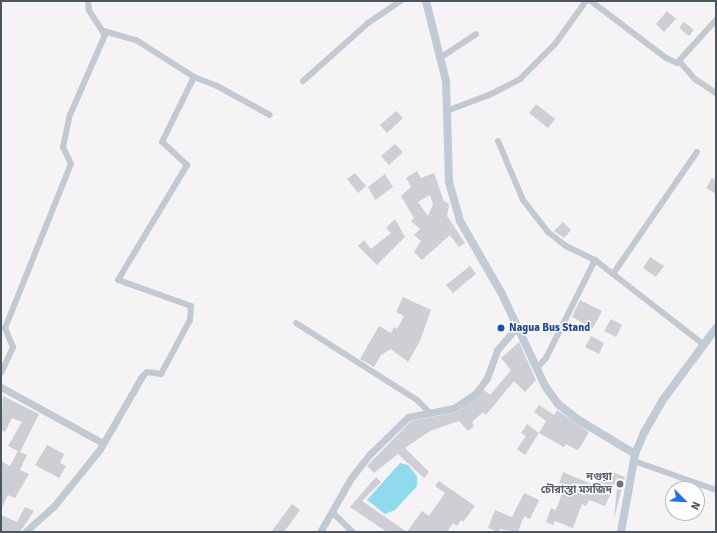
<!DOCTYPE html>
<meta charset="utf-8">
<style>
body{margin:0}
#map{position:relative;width:717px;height:533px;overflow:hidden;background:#f5f3f3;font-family:Signika,"Noto Sans Bengali",sans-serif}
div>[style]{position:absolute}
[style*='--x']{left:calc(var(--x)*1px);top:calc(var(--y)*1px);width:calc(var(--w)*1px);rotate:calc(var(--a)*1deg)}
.water>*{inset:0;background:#90daee}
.building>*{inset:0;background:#cdcfd5}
.minor>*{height:6px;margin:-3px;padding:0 3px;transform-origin:3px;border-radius:3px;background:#c1cad2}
.tertiary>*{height:7px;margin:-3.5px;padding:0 3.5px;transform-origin:3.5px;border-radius:3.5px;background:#c1cad2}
.secondary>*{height:8px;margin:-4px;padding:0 4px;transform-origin:4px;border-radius:4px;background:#c1cbd6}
.dots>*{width:11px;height:11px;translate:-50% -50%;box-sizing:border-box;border:2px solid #fff;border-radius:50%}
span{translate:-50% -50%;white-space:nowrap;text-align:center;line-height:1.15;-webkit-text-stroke:3px #fff;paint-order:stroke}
.transit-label{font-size:11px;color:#164399;font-weight:700}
.left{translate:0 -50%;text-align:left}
.worship-label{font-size:11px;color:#5b616d;font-weight:700}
.right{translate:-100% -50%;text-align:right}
.frame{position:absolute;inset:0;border:2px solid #4a5661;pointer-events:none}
.north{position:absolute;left:665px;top:481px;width:40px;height:40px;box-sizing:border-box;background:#fff;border:1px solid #b7bbc0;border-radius:50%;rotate:114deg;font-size:11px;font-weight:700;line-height:16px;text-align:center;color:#4a5661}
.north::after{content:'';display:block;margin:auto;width:14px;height:18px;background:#1a73e8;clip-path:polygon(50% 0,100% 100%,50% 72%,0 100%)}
</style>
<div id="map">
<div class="water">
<div style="clip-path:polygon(400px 463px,408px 465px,417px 476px,417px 486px,395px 510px,385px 514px,367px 500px)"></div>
</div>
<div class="building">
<div style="clip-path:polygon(667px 11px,676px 19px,664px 32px,656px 24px)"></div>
<div style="clip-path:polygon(684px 22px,694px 30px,689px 36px,679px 28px)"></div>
<div style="clip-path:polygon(536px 104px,555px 119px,548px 128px,529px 113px)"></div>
<div style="clip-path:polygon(396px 111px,403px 118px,387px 133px,380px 125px)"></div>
<div style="clip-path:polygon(395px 144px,403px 152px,389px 165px,381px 156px)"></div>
<div style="clip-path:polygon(evenodd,417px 171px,421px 178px,434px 173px,444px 201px,449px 204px,447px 216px,465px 243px,459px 247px,450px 235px,422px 260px,414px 252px,421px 241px,414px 235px,420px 229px,411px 221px,414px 218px,401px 196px,411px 187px,406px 178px,417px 171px,430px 195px,433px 204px,428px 216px,418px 202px,430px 195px)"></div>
<div style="clip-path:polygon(355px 173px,366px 186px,358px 193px,347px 179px)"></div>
<div style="clip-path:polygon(385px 174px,393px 187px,375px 200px,368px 187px)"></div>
<div style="clip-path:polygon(712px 178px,716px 181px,716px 194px,706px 188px)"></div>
<div style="clip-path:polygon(395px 219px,405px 237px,377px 265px,358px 246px,364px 240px,371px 249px,391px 233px,386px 228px)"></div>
<div style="clip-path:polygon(563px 222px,571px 230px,564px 238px,554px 231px)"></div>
<div style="clip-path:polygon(650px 257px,664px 266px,656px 277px,643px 268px)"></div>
<div style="clip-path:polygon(470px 266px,476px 274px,453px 293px,446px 285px)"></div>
<div style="clip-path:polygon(403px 297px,431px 310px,420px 341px,408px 362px,391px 349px,381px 355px,374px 367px,360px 359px,379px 326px,391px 333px,394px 327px,397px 329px,404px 316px,396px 312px)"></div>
<div style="clip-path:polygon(580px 300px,602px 311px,593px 328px,572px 317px)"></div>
<div style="clip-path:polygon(611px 319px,622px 325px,616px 337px,604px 331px)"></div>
<div style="clip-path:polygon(591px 336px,604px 343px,599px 354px,585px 347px)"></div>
<div style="clip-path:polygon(519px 342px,536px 380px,525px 392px,514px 381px,486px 415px,483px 412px,472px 422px,474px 426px,468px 431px,459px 421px,430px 431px,405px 448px,429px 472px,424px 478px,398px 454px,374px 473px,367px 466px,411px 421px,457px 412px,484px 390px,490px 395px,511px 370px,501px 358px)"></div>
<div style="clip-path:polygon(3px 396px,39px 414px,20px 452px,8px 446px,22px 422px,12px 418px,5px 432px,1px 430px)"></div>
<div style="clip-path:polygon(539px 405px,554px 415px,557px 410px,589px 432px,581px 446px,577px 450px,566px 444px,564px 447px,539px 433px,525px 455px,517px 449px,526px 436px,521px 433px,527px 424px,539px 433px,546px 421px,534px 412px)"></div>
<div style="clip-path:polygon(47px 445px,64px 454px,60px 463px,66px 466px,59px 478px,35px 465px)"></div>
<div style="clip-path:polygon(18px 451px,27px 455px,20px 470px,29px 474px,15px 498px,8px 495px,1px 510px,1px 461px,10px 466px)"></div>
<div style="clip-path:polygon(610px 471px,625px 477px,614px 519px,618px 477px,605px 506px,589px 500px,586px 506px,582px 504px,573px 528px,555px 521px,553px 525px,546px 522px,551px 508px,556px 510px,560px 499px,561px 495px,556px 493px,563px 472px,594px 485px,600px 473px,608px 476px)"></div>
<div style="clip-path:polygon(376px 477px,381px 482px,362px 501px,407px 532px,387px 532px,350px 507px)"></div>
<div style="clip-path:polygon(439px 481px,475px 506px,463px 522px,461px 520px,457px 526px,453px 523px,447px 532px,407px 532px,422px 511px,429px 516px,445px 493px,435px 486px)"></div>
<div style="clip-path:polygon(524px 493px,539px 500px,530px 519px,524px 516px,518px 532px,500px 529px,498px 532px,488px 528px,495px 510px,512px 517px)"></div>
<div style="clip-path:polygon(292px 504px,300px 510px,284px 532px,271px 532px)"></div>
<div style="clip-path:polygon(25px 507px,34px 511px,20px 532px,1px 532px,1px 515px,17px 522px)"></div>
</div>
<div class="minor">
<div style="--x:591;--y:1;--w:94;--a:37.2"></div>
<div style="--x:666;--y:58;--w:12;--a:24"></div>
<div style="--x:677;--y:63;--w:58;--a:-47.8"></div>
<div style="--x:104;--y:31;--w:33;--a:16"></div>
<div style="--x:136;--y:40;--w:69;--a:32.5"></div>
<div style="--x:194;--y:77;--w:25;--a:21"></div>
<div style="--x:217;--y:86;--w:60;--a:28.7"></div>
<div style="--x:440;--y:58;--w:43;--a:-33.7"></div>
<div style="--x:680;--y:62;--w:23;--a:49"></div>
<div style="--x:695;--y:79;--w:25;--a:34"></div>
<div style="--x:303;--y:81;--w:87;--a:-41.7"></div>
<div style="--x:368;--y:23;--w:40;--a:-34"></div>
<div style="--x:449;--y:110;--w:43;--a:-20.6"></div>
<div style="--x:489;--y:95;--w:35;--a:-27"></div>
<div style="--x:520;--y:79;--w:49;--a:-45"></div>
<div style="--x:555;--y:44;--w:53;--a:-54.2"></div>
<div style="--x:498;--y:141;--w:64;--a:67"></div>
<div style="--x:523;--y:200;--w:41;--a:52"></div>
<div style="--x:548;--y:232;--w:23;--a:38"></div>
<div style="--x:566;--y:246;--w:32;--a:26"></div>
<div style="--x:595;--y:260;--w:137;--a:37.9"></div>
<div style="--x:613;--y:274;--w:148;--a:-55.5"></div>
<div style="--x:296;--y:323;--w:143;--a:32.5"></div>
<div style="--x:417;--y:400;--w:16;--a:45"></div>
<div style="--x:537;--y:368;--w:13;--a:-48"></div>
<div style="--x:546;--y:358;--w:110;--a:-63.4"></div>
<div style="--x:1;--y:373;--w:29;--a:-65"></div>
<div style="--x:13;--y:347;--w:21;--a:-113"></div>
<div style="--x:5;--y:328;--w:177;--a:-68.1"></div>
<div style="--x:71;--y:164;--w:19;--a:-115"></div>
<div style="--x:63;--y:147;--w:33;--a:-78"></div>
<div style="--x:70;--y:115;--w:87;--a:-66.4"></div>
<div style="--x:105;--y:35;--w:30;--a:-123"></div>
<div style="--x:89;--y:10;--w:9;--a:-96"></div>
<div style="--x:144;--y:376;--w:4;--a:146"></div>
<div style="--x:141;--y:378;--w:8;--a:-45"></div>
<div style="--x:147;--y:372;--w:14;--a:8"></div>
<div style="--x:161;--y:374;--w:61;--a:-61.8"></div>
<div style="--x:190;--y:320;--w:14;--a:-86"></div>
<div style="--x:191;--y:306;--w:77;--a:-160.4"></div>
<div style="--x:118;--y:280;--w:134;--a:-59"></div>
<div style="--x:187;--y:165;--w:34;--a:-137"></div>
<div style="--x:162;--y:142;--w:72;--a:-63.8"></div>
<div style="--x:634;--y:461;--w:87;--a:19.5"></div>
<div style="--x:333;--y:513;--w:28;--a:44"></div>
</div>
<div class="tertiary">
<div style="--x:1;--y:387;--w:116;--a:28.8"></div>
<div style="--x:25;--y:532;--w:39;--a:-42"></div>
<div style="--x:54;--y:506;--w:73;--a:-51.1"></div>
<div style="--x:100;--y:449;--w:82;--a:-60"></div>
<div style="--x:320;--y:532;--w:62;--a:-60.1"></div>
<div style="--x:351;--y:478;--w:31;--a:-52"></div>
<div style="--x:370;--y:454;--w:53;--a:-44.2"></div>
<div style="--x:408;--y:417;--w:47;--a:-11.1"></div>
<div style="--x:454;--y:408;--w:25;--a:-34"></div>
<div style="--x:475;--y:394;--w:20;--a:-53"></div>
<div style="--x:487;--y:378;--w:30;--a:-70"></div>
<div style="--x:497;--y:350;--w:30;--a:-49"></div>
</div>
<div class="secondary">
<div style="--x:426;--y:1;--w:82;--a:76"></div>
<div style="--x:446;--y:81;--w:101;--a:88.3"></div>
<div style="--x:449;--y:182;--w:41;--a:74.2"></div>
<div style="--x:460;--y:221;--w:84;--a:60.1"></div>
<div style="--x:502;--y:294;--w:102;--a:64.9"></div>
<div style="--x:545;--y:386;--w:22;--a:54"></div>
<div style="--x:558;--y:404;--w:24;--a:38"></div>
<div style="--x:577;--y:419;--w:68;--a:31.1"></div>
<div style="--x:621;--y:532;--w:79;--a:-79.8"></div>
<div style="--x:635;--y:454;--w:25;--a:-67"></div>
<div style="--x:645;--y:431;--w:39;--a:-60"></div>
<div style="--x:665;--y:397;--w:86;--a:-53.5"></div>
</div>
<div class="dots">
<div style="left:501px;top:328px;background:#1a4fb4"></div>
<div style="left:620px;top:484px;background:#6b7280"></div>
</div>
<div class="transit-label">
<span class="left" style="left:509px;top:328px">Nagua Bus Stand</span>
</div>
<div class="worship-label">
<span class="right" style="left:612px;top:484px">নগুয়া<br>চৌরাস্তা মসজিদ</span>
</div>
<div class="frame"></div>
<div class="north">N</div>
</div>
